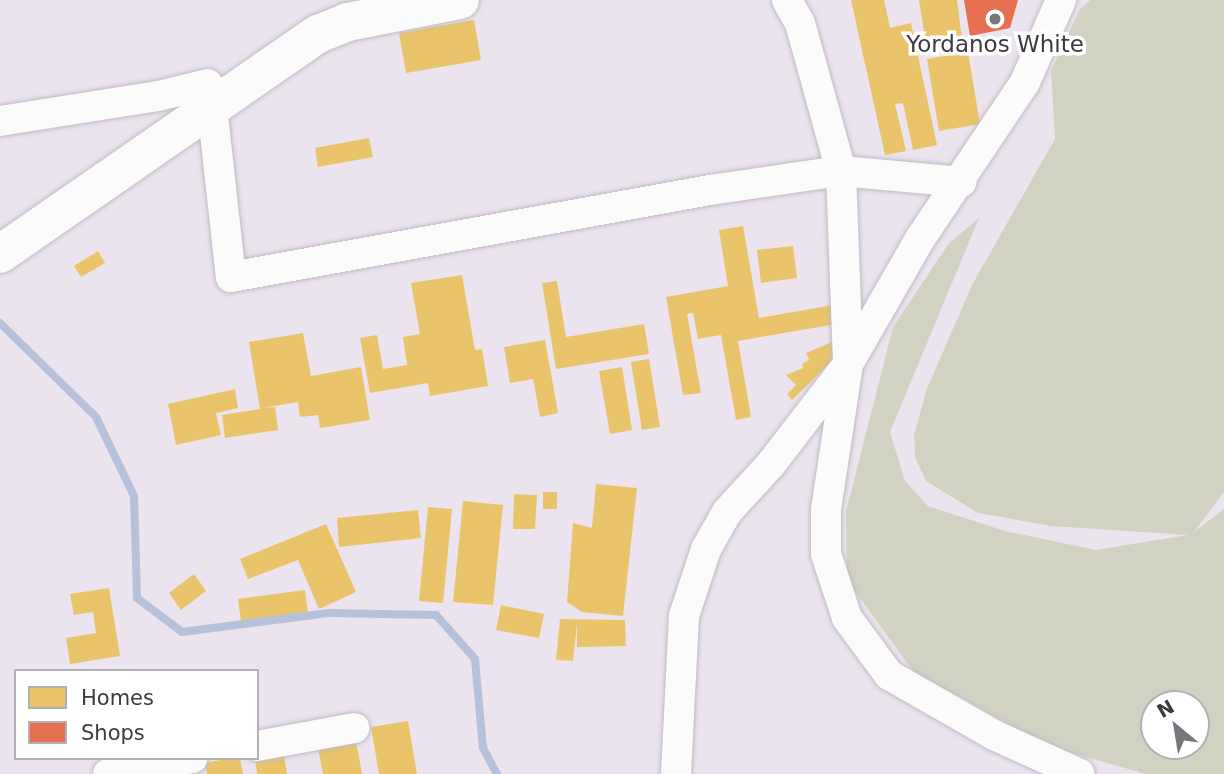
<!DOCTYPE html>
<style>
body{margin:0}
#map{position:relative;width:1224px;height:774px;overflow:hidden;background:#ebe4ee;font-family:"DejaVu Sans",sans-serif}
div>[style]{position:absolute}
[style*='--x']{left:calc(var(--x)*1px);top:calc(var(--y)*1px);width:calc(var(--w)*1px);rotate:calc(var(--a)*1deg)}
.green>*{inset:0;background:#d2d2c3}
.homes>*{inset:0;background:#e9c46a}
.shops>*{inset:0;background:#e76f51}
.stream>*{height:8px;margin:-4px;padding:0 4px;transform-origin:4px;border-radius:4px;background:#b7c1db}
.roads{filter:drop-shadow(0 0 2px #c0bbc3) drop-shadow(0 0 2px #c0bbc3)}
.street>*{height:30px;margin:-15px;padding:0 15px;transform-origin:15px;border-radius:15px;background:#fcfbfc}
.secondary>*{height:38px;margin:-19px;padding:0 19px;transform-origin:19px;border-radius:19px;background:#fcfbfc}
.dots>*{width:19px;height:19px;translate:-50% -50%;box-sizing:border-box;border:4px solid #fff;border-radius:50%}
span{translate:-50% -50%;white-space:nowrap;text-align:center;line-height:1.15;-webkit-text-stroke:7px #fff;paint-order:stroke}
.poi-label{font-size:23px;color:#3d3940}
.legend{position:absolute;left:14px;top:669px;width:245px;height:91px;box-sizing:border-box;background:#fff;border:2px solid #b1b0b3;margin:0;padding:9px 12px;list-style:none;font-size:21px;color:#3d3940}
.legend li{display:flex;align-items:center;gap:14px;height:35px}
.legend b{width:35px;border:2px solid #b1b0b3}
.north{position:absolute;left:1140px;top:690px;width:70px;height:70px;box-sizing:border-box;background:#fff;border:2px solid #b1b0b3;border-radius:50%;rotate:330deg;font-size:19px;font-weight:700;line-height:28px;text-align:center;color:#3d3940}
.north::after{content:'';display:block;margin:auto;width:24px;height:32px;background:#7a757d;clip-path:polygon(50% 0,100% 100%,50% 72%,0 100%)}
</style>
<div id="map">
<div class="green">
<div style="clip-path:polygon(evenodd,1090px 0,1224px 0,1224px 492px,1194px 532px,1224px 509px,1224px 774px,1145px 774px,1049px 746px,913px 671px,847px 580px,846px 512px,893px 327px,949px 243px,979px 218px,890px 432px,905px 481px,928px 506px,1005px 531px,1096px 550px,1188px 535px,1051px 526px,978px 513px,926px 481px,915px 457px,914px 436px,926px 391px,972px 285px,1055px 139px,1051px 71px,1080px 9px,1090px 0,1154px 704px,1196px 704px,1196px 746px,1154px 746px,1154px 704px)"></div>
</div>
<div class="homes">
<div style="clip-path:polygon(851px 0,884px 0,890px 28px,911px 23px,937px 145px,913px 150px,903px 103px,895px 104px,906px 151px,885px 155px)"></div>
<div style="clip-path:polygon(919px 0,957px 0,962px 39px,926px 44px)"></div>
<div style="clip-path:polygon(474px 20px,481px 60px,406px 73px,399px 33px)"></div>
<div style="clip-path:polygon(968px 52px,980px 124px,939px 131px,927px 59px)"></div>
<div style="clip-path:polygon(369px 138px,373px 157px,318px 167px,315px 148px)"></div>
<div style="clip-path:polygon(743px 226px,759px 318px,833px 305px,836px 324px,738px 341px,751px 417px,736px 420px,721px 335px,698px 339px,693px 313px,687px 314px,701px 393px,683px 395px,666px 297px,728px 286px,719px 230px)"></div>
<div style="clip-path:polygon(793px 246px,797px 278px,761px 283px,757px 250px)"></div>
<div style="clip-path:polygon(98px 251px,105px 263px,81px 277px,74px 266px)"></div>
<div style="clip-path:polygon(462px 275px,475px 350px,482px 349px,488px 386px,430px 396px,428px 383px,370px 393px,360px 338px,377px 335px,383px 369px,407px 365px,403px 337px,420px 334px,411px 283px)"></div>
<div style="clip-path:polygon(557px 281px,566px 337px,644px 324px,649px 354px,556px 369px,542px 283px)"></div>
<div style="clip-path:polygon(303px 333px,311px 376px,361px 367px,370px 420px,320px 428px,318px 415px,300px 417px,298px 402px,263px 408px,275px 407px,278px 430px,225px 438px,222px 415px,260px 409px,249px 342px)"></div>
<div style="clip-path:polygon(545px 340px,558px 413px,540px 417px,533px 379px,510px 383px,504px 347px)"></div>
<div style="clip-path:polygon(837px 340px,842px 351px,792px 400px,787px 394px,796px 385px,786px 375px,803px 368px,802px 364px,809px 360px,806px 353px)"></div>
<div style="clip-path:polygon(649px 359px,660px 427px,642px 430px,631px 362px)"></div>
<div style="clip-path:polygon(622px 367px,632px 430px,610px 434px,599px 371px)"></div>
<div style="clip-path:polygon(235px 389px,238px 408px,216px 413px,221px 435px,176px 445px,168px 404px)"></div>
<div style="clip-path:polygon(596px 484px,637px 488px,623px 616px,582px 612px,567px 602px,573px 523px,592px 528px)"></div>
<div style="clip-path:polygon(543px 492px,557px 492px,557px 509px,543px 509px)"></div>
<div style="clip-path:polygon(514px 494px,537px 495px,535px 529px,513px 529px)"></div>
<div style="clip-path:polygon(463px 501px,503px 505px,493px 605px,453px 602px)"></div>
<div style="clip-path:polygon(428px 507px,452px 509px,443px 603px,419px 601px)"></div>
<div style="clip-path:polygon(418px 510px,421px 538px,339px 547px,337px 518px)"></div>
<div style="clip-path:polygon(326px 524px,356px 592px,319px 609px,298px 560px,248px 579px,240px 559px)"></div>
<div style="clip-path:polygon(194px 574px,206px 591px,181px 610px,169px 593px)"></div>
<div style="clip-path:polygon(109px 588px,120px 656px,70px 664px,66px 638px,96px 633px,93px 612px,74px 615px,70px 594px)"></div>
<div style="clip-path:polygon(305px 590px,308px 613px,241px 622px,238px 599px)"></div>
<div style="clip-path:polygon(501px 605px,544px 614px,539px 638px,496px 630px)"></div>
<div style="clip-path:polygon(560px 619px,625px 620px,626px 646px,577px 647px,577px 623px,573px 661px,556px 660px)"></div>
<div style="clip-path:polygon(408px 721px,417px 774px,379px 774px,371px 727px)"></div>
<div style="clip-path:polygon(356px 741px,362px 774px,323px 774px,318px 748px)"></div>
<div style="clip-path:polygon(283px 749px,287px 774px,257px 774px,255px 758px)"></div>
<div style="clip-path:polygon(231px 758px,240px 758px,243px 774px,207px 774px,205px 763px)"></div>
</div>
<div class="shops">
<div style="clip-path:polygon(964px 0,1018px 0,1010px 28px,970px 36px)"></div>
</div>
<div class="stream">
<div style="--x:0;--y:323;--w:134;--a:44.4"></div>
<div style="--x:96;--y:417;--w:88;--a:64.3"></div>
<div style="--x:134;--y:496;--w:102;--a:88.3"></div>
<div style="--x:137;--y:598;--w:56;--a:37.1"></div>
<div style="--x:182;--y:632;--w:148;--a:-7.4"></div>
<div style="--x:329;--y:613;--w:107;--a:1.1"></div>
<div style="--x:436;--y:615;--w:59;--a:48.4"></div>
<div style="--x:475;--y:659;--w:89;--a:84.9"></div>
<div style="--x:483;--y:748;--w:30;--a:62"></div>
</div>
<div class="roads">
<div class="street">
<div style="--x:787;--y:0;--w:26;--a:61"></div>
<div style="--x:800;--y:23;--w:154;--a:74.5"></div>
<div style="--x:841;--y:171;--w:193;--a:87.9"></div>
<div style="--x:848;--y:364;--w:147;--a:98.6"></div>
<div style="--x:826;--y:509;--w:45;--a:90"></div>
<div style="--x:826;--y:554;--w:67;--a:71.8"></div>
<div style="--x:847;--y:618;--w:71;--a:53.6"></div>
<div style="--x:889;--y:675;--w:121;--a:29.7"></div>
<div style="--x:994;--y:735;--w:94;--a:24.4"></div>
<div style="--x:212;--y:106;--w:172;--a:83.7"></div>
<div style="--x:231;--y:277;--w:487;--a:-10.3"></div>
<div style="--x:710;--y:190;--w:132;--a:-8.3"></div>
<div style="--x:841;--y:171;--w:121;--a:5.2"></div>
<div style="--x:0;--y:121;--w:160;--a:-9"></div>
<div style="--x:158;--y:96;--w:51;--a:-13.5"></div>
<div style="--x:257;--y:746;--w:99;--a:-10.5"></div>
<div style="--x:108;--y:774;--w:86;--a:-10.7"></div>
<div style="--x:676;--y:774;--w:158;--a:-87.1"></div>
<div style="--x:684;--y:616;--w:71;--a:-71.8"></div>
<div style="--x:706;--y:549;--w:43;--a:-60.4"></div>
<div style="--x:727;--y:512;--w:65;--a:-47.5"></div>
<div style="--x:771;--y:464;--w:126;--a:-52.4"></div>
<div style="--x:848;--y:364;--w:144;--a:-60.1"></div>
<div style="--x:920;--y:239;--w:189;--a:-56.2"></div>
<div style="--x:1025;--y:82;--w:90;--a:-66.3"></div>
</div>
<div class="secondary">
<div style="--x:0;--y:254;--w:387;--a:-34.7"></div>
<div style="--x:318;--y:34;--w:32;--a:-22"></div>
<div style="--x:348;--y:22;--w:114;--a:-11.1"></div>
</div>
</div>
<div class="dots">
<div style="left:995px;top:19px;background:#7a757d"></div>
</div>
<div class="poi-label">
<span style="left:995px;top:44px">Yordanos White</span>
</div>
<ul class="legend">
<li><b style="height:19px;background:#e9c46a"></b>Homes</li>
<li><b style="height:19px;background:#e76f51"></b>Shops</li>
</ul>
<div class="north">N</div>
</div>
